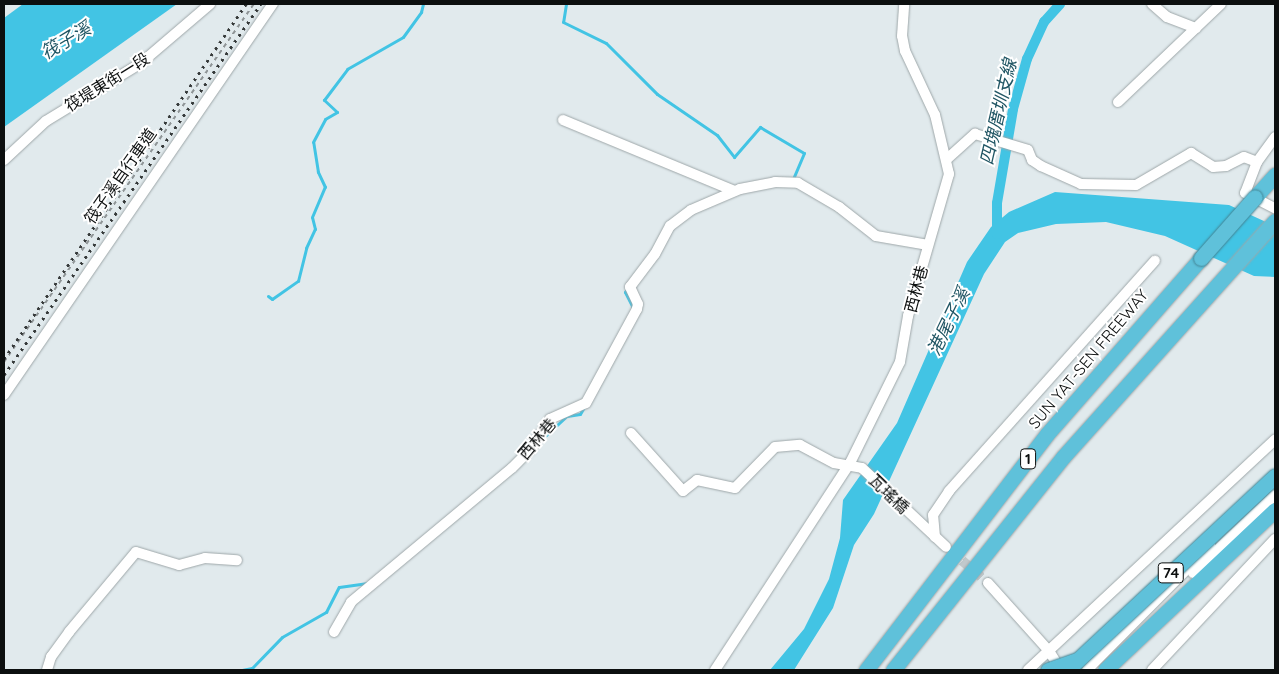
<!DOCTYPE html>
<meta charset="utf-8">
<style>
body{margin:0}
#map{position:relative;width:1279px;height:674px;overflow:hidden;background:#e1eaed;font-family:Quicksand,"Noto Sans TC",sans-serif}
div>[style]{position:absolute}
[style*='--x']{left:calc(var(--x)*1px);top:calc(var(--y)*1px);width:calc(var(--w)*1px);rotate:calc(var(--a)*1deg)}
.forest>*{inset:0;background:#42c4e4}
.stream>*{height:3px;margin:-1.5px;padding:0 1.5px;transform-origin:1.5px;border-radius:1.5px;background:#42c4e4}
.canal>*{height:10px;margin:-5px;padding:0 5px;transform-origin:5px;border-radius:5px;background:#42c4e4}
.minor-tunnel>*{height:10px;margin-top:-5px;transform-origin:0;background:repeating-linear-gradient(90deg,#c1c9cc 0 10px,transparent 0 15px)}
.path>*{height:2px;margin-top:-1px;transform-origin:0;background:repeating-linear-gradient(90deg,#8f9597 0 4px,transparent 0 8px)}
.roads{filter:drop-shadow(0 0 1px #9ea7a9) drop-shadow(0 0 1px #9ea7a9)}
.minor>*{height:10px;margin:-5px;padding:0 5px;transform-origin:5px;border-radius:5px;background:#fff}
.highway>*{height:15px;margin:-7.5px;padding:0 7.5px;transform-origin:7.5px;border-radius:7.5px;background:#5fc1da}
.rail>*{height:3px;margin-top:-1.5px;transform-origin:0;background:repeating-linear-gradient(90deg,#363a3a 0 2.5px,transparent 0 7.5px)}
.bridges{filter:drop-shadow(0 0 1px #428393) drop-shadow(0 0 1px #428393)}
.highway-bridge>*{height:15px;margin:-7.5px;padding:0 7.5px;transform-origin:7.5px;border-radius:7.5px;background:#5fc1da}
span{translate:-50% -50%;white-space:nowrap;text-align:center;line-height:1.15;-webkit-text-stroke:4px #fff;paint-order:stroke}
.shield-label span{padding:1px 4px;background:#fff;border:1px solid;border-radius:4px;-webkit-text-stroke-width:0}
.shield-label{font-size:15px;color:#0c0f0f;font-weight:700}
.street-label{font-size:16px;color:#0c0f0f}
.water-label{font-size:18px;color:#215664;font-style:italic}
.frame{position:absolute;inset:0;border:5px solid #0c0f0f;pointer-events:none}
</style>
<div id="map">
<div class="forest">
<div style="clip-path:polygon(23px 4px,177px 4px,4px 127px,4px 18px)"></div>
<div style="clip-path:polygon(1055px 192px,1229px 205px,1275px 226px,1275px 277px,1254px 276px,1165px 236px,1106px 222px,1056px 224px,1018px 233px,1005px 242px,984px 274px,874px 514px,854px 545px,833px 608px,794px 670px,770px 670px,804px 629px,829px 579px,840px 538px,843px 500px,897px 423px,967px 262px,991px 227px,1009px 212px)"></div>
</div>
<div class="stream">
<div style="--x:566;--y:4;--w:18;--a:99"></div>
<div style="--x:563;--y:22;--w:48;--a:26"></div>
<div style="--x:606;--y:43;--w:72;--a:45"></div>
<div style="--x:657;--y:94;--w:73;--a:34.3"></div>
<div style="--x:717;--y:135;--w:28;--a:52"></div>
<div style="--x:734;--y:157;--w:40;--a:-49"></div>
<div style="--x:760;--y:127;--w:51;--a:30.6"></div>
<div style="--x:804;--y:153;--w:30;--a:113"></div>
<div style="--x:628;--y:288;--w:5;--a:127"></div>
<div style="--x:625;--y:292;--w:18;--a:63"></div>
<div style="--x:268;--y:296;--w:5;--a:37"></div>
<div style="--x:272;--y:299;--w:32;--a:-35"></div>
<div style="--x:298;--y:281;--w:34;--a:-76"></div>
<div style="--x:306;--y:248;--w:21;--a:-65"></div>
<div style="--x:315;--y:229;--w:12;--a:-104"></div>
<div style="--x:312;--y:217;--w:33;--a:-67"></div>
<div style="--x:325;--y:187;--w:17;--a:-115"></div>
<div style="--x:318;--y:172;--w:30;--a:-99"></div>
<div style="--x:313;--y:142;--w:26;--a:-62"></div>
<div style="--x:325;--y:119;--w:14;--a:-30"></div>
<div style="--x:337;--y:112;--w:18;--a:-137"></div>
<div style="--x:324;--y:100;--w:39;--a:-53"></div>
<div style="--x:347;--y:69;--w:64;--a:-29.7"></div>
<div style="--x:403;--y:37;--w:31;--a:-54"></div>
<div style="--x:421;--y:12;--w:8;--a:-76"></div>
<div style="--x:543;--y:438;--w:33;--a:-43"></div>
<div style="--x:567;--y:416;--w:13;--a:-9"></div>
<div style="--x:580;--y:414;--w:8;--a:-60"></div>
<div style="--x:242;--y:670;--w:10;--a:-11"></div>
<div style="--x:252;--y:668;--w:43;--a:-45.9"></div>
<div style="--x:282;--y:637;--w:51;--a:-29.6"></div>
<div style="--x:326;--y:612;--w:28;--a:-63"></div>
<div style="--x:339;--y:587;--w:29;--a:-8"></div>
</div>
<div class="canal">
<div style="--x:997;--y:234;--w:31;--a:-90"></div>
<div style="--x:997;--y:203;--w:95;--a:-80.3"></div>
<div style="--x:1013;--y:109;--w:52;--a:-74.4"></div>
<div style="--x:1027;--y:59;--w:41;--a:-65.3"></div>
<div style="--x:1044;--y:22;--w:24;--a:-48"></div>
</div>
<div class="minor-tunnel">
<div style="--x:951;--y:551;--w:49;--a:40.9"></div>
</div>
<div class="path">
<div style="--x:4;--y:362;--w:437;--a:-55.1"></div>
</div>
<div class="roads">
<div class="minor">
<div style="--x:1152;--y:4;--w:20;--a:41"></div>
<div style="--x:1167;--y:17;--w:31;--a:21"></div>
<div style="--x:1118;--y:102;--w:142;--a:-43.6"></div>
<div style="--x:563;--y:120;--w:185;--a:22.5"></div>
<div style="--x:947;--y:159;--w:38;--a:-42"></div>
<div style="--x:975;--y:134;--w:55;--a:16.8"></div>
<div style="--x:1028;--y:150;--w:11;--a:68"></div>
<div style="--x:1032;--y:160;--w:11;--a:34"></div>
<div style="--x:1041;--y:166;--w:44;--a:24.2"></div>
<div style="--x:1081;--y:184;--w:55;--a:1"></div>
<div style="--x:1136;--y:185;--w:64;--a:-30.2"></div>
<div style="--x:1191;--y:153;--w:26;--a:32"></div>
<div style="--x:1213;--y:167;--w:13;--a:-4"></div>
<div style="--x:1226;--y:166;--w:20;--a:-27"></div>
<div style="--x:1244;--y:157;--w:14;--a:21"></div>
<div style="--x:1257;--y:162;--w:31;--a:-54"></div>
<div style="--x:4;--y:160;--w:57;--a:-42.9"></div>
<div style="--x:46;--y:121;--w:111;--a:-31.4"></div>
<div style="--x:141;--y:63;--w:91;--a:-40.5"></div>
<div style="--x:1257;--y:162;--w:33;--a:111"></div>
<div style="--x:1245;--y:193;--w:34;--a:27"></div>
<div style="--x:4;--y:395;--w:475;--a:-55.5"></div>
<div style="--x:631;--y:433;--w:78;--a:48.1"></div>
<div style="--x:683;--y:491;--w:18;--a:-38"></div>
<div style="--x:697;--y:480;--w:39;--a:12"></div>
<div style="--x:735;--y:488;--w:57;--a:-45.7"></div>
<div style="--x:775;--y:447;--w:25;--a:-5"></div>
<div style="--x:800;--y:445;--w:38;--a:28"></div>
<div style="--x:834;--y:463;--w:28;--a:10"></div>
<div style="--x:862;--y:468;--w:115;--a:43.2"></div>
<div style="--x:935;--y:537;--w:22;--a:-95"></div>
<div style="--x:933;--y:515;--w:29;--a:-56"></div>
<div style="--x:949;--y:491;--w:309;--a:-48.2"></div>
<div style="--x:1193;--y:573;--w:113;--a:-43.6"></div>
<div style="--x:988;--y:583;--w:91;--a:48.1"></div>
<div style="--x:1049;--y:651;--w:22;--a:58"></div>
<div style="--x:334;--y:632;--w:34;--a:-60"></div>
<div style="--x:351;--y:602;--w:209;--a:-39.8"></div>
<div style="--x:512;--y:468;--w:25;--a:-45"></div>
<div style="--x:530;--y:450;--w:37;--a:-57"></div>
<div style="--x:550;--y:419;--w:39;--a:-24"></div>
<div style="--x:586;--y:403;--w:107;--a:-61.5"></div>
<div style="--x:637;--y:309;--w:5;--a:-79"></div>
<div style="--x:638;--y:304;--w:19;--a:-115"></div>
<div style="--x:630;--y:287;--w:41;--a:-52.9"></div>
<div style="--x:655;--y:254;--w:32;--a:-62"></div>
<div style="--x:670;--y:226;--w:26;--a:-37"></div>
<div style="--x:691;--y:210;--w:53;--a:-23.2"></div>
<div style="--x:740;--y:189;--w:36;--a:-11"></div>
<div style="--x:775;--y:182;--w:23;--a:2"></div>
<div style="--x:798;--y:183;--w:48;--a:30.3"></div>
<div style="--x:839;--y:207;--w:47;--a:38.1"></div>
<div style="--x:876;--y:236;--w:53;--a:9.8"></div>
<div style="--x:47;--y:670;--w:14;--a:-73"></div>
<div style="--x:51;--y:657;--w:31;--a:-54"></div>
<div style="--x:69;--y:632;--w:104;--a:-50.1"></div>
<div style="--x:136;--y:552;--w:45;--a:16.8"></div>
<div style="--x:179;--y:565;--w:27;--a:-15"></div>
<div style="--x:205;--y:558;--w:32;--a:4"></div>
<div style="--x:715;--y:670;--w:247;--a:-56.9"></div>
<div style="--x:850;--y:463;--w:113;--a:-63.7"></div>
<div style="--x:900;--y:362;--w:47;--a:-80.1"></div>
<div style="--x:908;--y:316;--w:148;--a:-73.9"></div>
<div style="--x:949;--y:174;--w:61;--a:-103.3"></div>
<div style="--x:935;--y:115;--w:71;--a:-115.1"></div>
<div style="--x:905;--y:51;--w:15;--a:-101"></div>
<div style="--x:902;--y:36;--w:32;--a:-86"></div>
<div style="--x:1028;--y:670;--w:338;--a:-43"></div>
<div style="--x:1087;--y:670;--w:175;--a:-45.2"></div>
<div style="--x:1152;--y:670;--w:180;--a:-46.8"></div>
</div>
<div class="highway">
<div style="--x:1255;--y:197;--w:30;--a:-48"></div>
<div style="--x:866;--y:670;--w:297;--a:-52.5"></div>
<div style="--x:1047;--y:434;--w:234;--a:-48.8"></div>
<div style="--x:893;--y:670;--w:273;--a:-51.4"></div>
<div style="--x:1063;--y:457;--w:317;--a:-48.1"></div>
<div style="--x:1105;--y:670;--w:233;--a:-43.3"></div>
</div>
</div>
<div class="rail">
<div style="--x:4;--y:359;--w:430;--a:-55.7"></div>
<div style="--x:4;--y:375;--w:451;--a:-55.3"></div>
</div>
<div class="bridges">
<div class="highway-bridge">
<div style="--x:1201;--y:258;--w:81;--a:-48.5"></div>
<div style="--x:1048;--y:670;--w:31;--a:-19"></div>
<div style="--x:1067;--y:670;--w:284;--a:-43"></div>
</div>
</div>
<div class="shield-label">
<span style="left:1028px;top:459px">1</span>
<span style="left:1171px;top:573px">74</span>
</div>
<div class="street-label">
<span style="left:107px;top:82px;rotate:-32deg">筏堤東街一段</span>
<span style="left:120px;top:176px;rotate:-55deg">筏子溪自行車道</span>
<span style="left:916px;top:289px;rotate:-75deg">西林巷</span>
<span style="left:1088px;top:359px;rotate:-50deg">SUN YAT-SEN FREEWAY</span>
<span style="left:537px;top:439px;rotate:-50deg">西林巷</span>
<span style="left:889px;top:494px;rotate:44deg">瓦瑤橋</span>
</div>
<div class="water-label">
<span style="left:66px;top:41px;rotate:-31deg">筏子溪</span>
<span style="left:999px;top:112px;rotate:-77deg">四塊厝圳支線</span>
<span style="left:949px;top:322px;rotate:-64deg">港尾子溪</span>
</div>
<div class="frame"></div>
</div>
